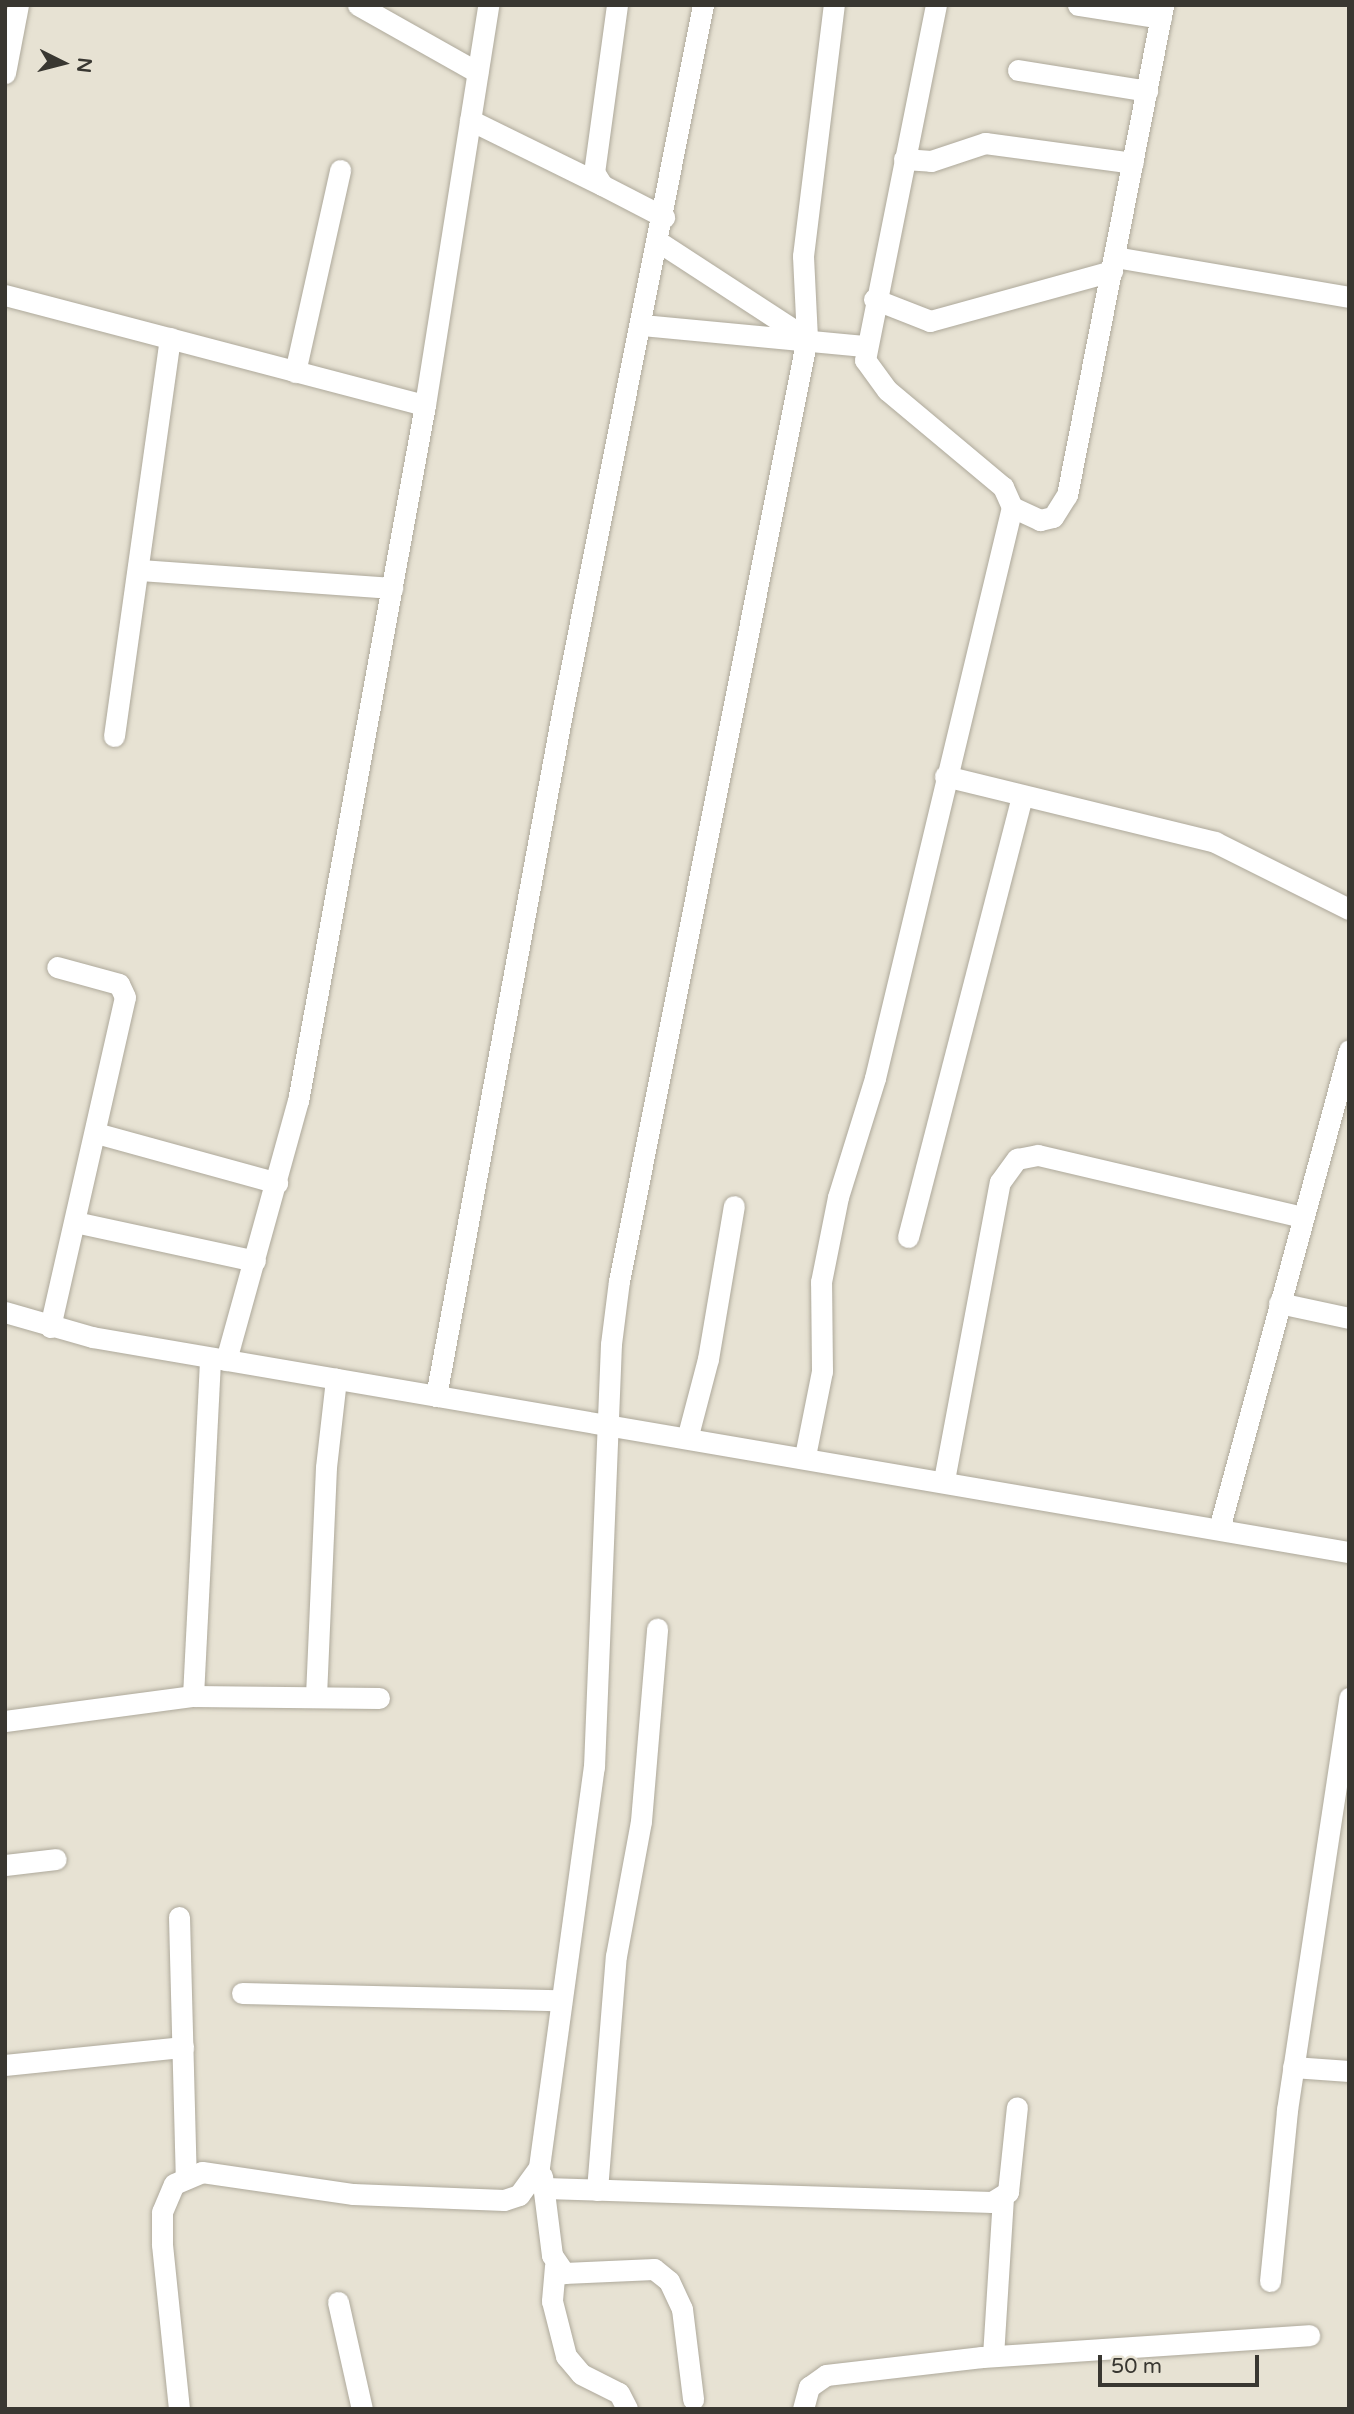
<!DOCTYPE html>
<style>
body{margin:0}
#map{position:relative;width:1354px;height:2414px;overflow:hidden;background:#e7e2d3;font-family:"Varela Round",sans-serif}
div>[style]{position:absolute}
[style*='--x']{left:calc(var(--x)*1px);top:calc(var(--y)*1px);width:calc(var(--w)*1px);rotate:calc(var(--a)*1deg)}
.roads{filter:drop-shadow(0 0 2px #aea99b) drop-shadow(0 0 2px #aea99b)}
.minor>*{height:21px;margin:-10.5px;padding:0 10.5px;transform-origin:10.5px;border-radius:10.5px;background:#fff}
span{translate:-50% -50%;white-space:nowrap;text-align:center;line-height:1.15;-webkit-text-stroke:5px #e7e2d3;paint-order:stroke}
.frame{position:absolute;inset:0;border:7px solid #393731;pointer-events:none}
.north{position:absolute;left:28px;top:28px;width:70px;height:70px;-webkit-text-stroke:5px #e7e2d3;paint-order:stroke;rotate:96deg;font-size:19px;font-weight:700;line-height:28px;text-align:center;color:#393731}
.north::after{content:'';display:block;margin:auto;width:24px;height:32px;background:#393731;clip-path:polygon(50% 0,100% 100%,50% 72%,0 100%)}
.scale{position:absolute;left:1098px;top:2355px;width:161px;height:32px;box-sizing:border-box;border:4px solid #393731;border-top:0;padding-left:9px;font-size:21px;line-height:24px;white-space:nowrap;color:#393731;-webkit-text-stroke:5px #e7e2d3;paint-order:stroke}
</style>
<div id="map">
<div class="roads">
<div class="minor">
<div style="--x:358;--y:5;--w:137;--a:29.4"></div>
<div style="--x:617;--y:5;--w:169;--a:97.8"></div>
<div style="--x:594;--y:172;--w:15;--a:58"></div>
<div style="--x:602;--y:185;--w:70;--a:27.3"></div>
<div style="--x:1078;--y:5;--w:84;--a:8.9"></div>
<div style="--x:1018;--y:70;--w:131;--a:9.2"></div>
<div style="--x:5;--y:73;--w:69;--a:-79.2"></div>
<div style="--x:470;--y:120;--w:147;--a:26.2"></div>
<div style="--x:904;--y:159;--w:27;--a:4"></div>
<div style="--x:931;--y:161;--w:57;--a:-18.4"></div>
<div style="--x:985;--y:143;--w:149;--a:7.7"></div>
<div style="--x:659;--y:242;--w:174;--a:33.1"></div>
<div style="--x:1115;--y:257;--w:237;--a:9.7"></div>
<div style="--x:5;--y:295;--w:434;--a:14.7"></div>
<div style="--x:874;--y:299;--w:60;--a:21.4"></div>
<div style="--x:930;--y:321;--w:189;--a:-15.4"></div>
<div style="--x:642;--y:325;--w:223;--a:5.4"></div>
<div style="--x:295;--y:372;--w:207;--a:-77.4"></div>
<div style="--x:1012;--y:507;--w:31;--a:25"></div>
<div style="--x:1040;--y:520;--w:13;--a:-13"></div>
<div style="--x:1053;--y:517;--w:26;--a:-58"></div>
<div style="--x:1067;--y:495;--w:499;--a:-78.9"></div>
<div style="--x:140;--y:570;--w:253;--a:4.1"></div>
<div style="--x:114;--y:736;--w:402;--a:-82"></div>
<div style="--x:945;--y:776;--w:278;--a:13.7"></div>
<div style="--x:1215;--y:842;--w:150;--a:26.6"></div>
<div style="--x:96;--y:1133;--w:188;--a:15.4"></div>
<div style="--x:75;--y:1222;--w:184;--a:12.2"></div>
<div style="--x:908;--y:1237;--w:455;--a:-75.5"></div>
<div style="--x:1279;--y:1303;--w:72;--a:12.1"></div>
<div style="--x:5;--y:1312;--w:91;--a:16"></div>
<div style="--x:92;--y:1337;--w:1275;--a:9.71"></div>
<div style="--x:50;--y:1327;--w:338;--a:-77.2"></div>
<div style="--x:125;--y:997;--w:14;--a:-115"></div>
<div style="--x:119;--y:984;--w:64;--a:-164.7"></div>
<div style="--x:226;--y:1360;--w:269;--a:-74.5"></div>
<div style="--x:298;--y:1101;--w:707;--a:-79.66"></div>
<div style="--x:425;--y:405;--w:405;--a:-81"></div>
<div style="--x:436;--y:1396;--w:700;--a:-79.54"></div>
<div style="--x:563;--y:708;--w:717;--a:-78.74"></div>
<div style="--x:688;--y:1435;--w:79;--a:-75.3"></div>
<div style="--x:708;--y:1359;--w:155;--a:-80.4"></div>
<div style="--x:805;--y:1456;--w:87;--a:-78.7"></div>
<div style="--x:822;--y:1371;--w:89;--a:-90.6"></div>
<div style="--x:821;--y:1282;--w:87;--a:-78.7"></div>
<div style="--x:838;--y:1197;--w:125;--a:-72.7"></div>
<div style="--x:875;--y:1078;--w:587;--a:-76.51"></div>
<div style="--x:1012;--y:507;--w:22;--a:-114"></div>
<div style="--x:1003;--y:487;--w:151;--a:-140.1"></div>
<div style="--x:887;--y:390;--w:37;--a:-126"></div>
<div style="--x:865;--y:360;--w:362;--a:-78.7"></div>
<div style="--x:944;--y:1480;--w:303;--a:-79.4"></div>
<div style="--x:1000;--y:1182;--w:29;--a:-54"></div>
<div style="--x:1017;--y:1159;--w:21;--a:-11"></div>
<div style="--x:1038;--y:1155;--w:271;--a:13.2"></div>
<div style="--x:1219;--y:1529;--w:496;--a:-74.8"></div>
<div style="--x:193;--y:1696;--w:338;--a:-87.1"></div>
<div style="--x:316;--y:1696;--w:229;--a:-87.5"></div>
<div style="--x:326;--y:1467;--w:89;--a:-83.5"></div>
<div style="--x:5;--y:1721;--w:190;--a:-7.6"></div>
<div style="--x:193;--y:1696;--w:186;--a:0.6"></div>
<div style="--x:5;--y:1865;--w:51;--a:-6.7"></div>
<div style="--x:179;--y:1917;--w:259;--a:88.5"></div>
<div style="--x:242;--y:1993;--w:316;--a:1.3"></div>
<div style="--x:5;--y:2065;--w:179;--a:-5.8"></div>
<div style="--x:1293;--y:2067;--w:56;--a:4.1"></div>
<div style="--x:542;--y:2176;--w:80;--a:82.8"></div>
<div style="--x:552;--y:2255;--w:22;--a:56"></div>
<div style="--x:564;--y:2273;--w:90;--a:-2.5"></div>
<div style="--x:654;--y:2269;--w:19;--a:39"></div>
<div style="--x:669;--y:2281;--w:31;--a:65"></div>
<div style="--x:682;--y:2309;--w:91;--a:83"></div>
<div style="--x:545;--y:2188;--w:447;--a:1.8"></div>
<div style="--x:992;--y:2202;--w:19;--a:-32"></div>
<div style="--x:1008;--y:2192;--w:85;--a:-84"></div>
<div style="--x:597;--y:2190;--w:235;--a:-85.4"></div>
<div style="--x:616;--y:1956;--w:137;--a:-79.5"></div>
<div style="--x:641;--y:1821;--w:193;--a:-85.2"></div>
<div style="--x:555;--y:2266;--w:35;--a:95"></div>
<div style="--x:552;--y:2301;--w:57;--a:75.7"></div>
<div style="--x:566;--y:2356;--w:23;--a:50"></div>
<div style="--x:581;--y:2374;--w:42;--a:26.6"></div>
<div style="--x:619;--y:2393;--w:18;--a:63"></div>
<div style="--x:1270;--y:2281;--w:172;--a:-84.3"></div>
<div style="--x:1287;--y:2110;--w:417;--a:-81.4"></div>
<div style="--x:338;--y:2302;--w:110;--a:77.4"></div>
<div style="--x:993;--y:2356;--w:157;--a:-86.4"></div>
<div style="--x:179;--y:2409;--w:166;--a:-95.9"></div>
<div style="--x:162;--y:2244;--w:32;--a:-90"></div>
<div style="--x:162;--y:2212;--w:30;--a:-67"></div>
<div style="--x:174;--y:2184;--w:30;--a:-23"></div>
<div style="--x:202;--y:2172;--w:153;--a:8.3"></div>
<div style="--x:353;--y:2194;--w:151;--a:2.3"></div>
<div style="--x:504;--y:2200;--w:16;--a:-18"></div>
<div style="--x:519;--y:2195;--w:34;--a:-54"></div>
<div style="--x:539;--y:2167;--w:404;--a:-82.2"></div>
<div style="--x:594;--y:1767;--w:423;--a:-87.7"></div>
<div style="--x:611;--y:1344;--w:64;--a:-82.8"></div>
<div style="--x:619;--y:1281;--w:962;--a:-78.73"></div>
<div style="--x:807;--y:338;--w:82;--a:-92.8"></div>
<div style="--x:803;--y:256;--w:253;--a:-83"></div>
<div style="--x:803;--y:2409;--w:23;--a:-75"></div>
<div style="--x:809;--y:2387;--w:21;--a:-35"></div>
<div style="--x:826;--y:2375;--w:157;--a:-6.6"></div>
<div style="--x:982;--y:2357;--w:328;--a:-3.8"></div>
</div>
</div>
<div class="frame"></div>
<div class="north">N</div>
<div class="scale">50 m</div>
</div>
